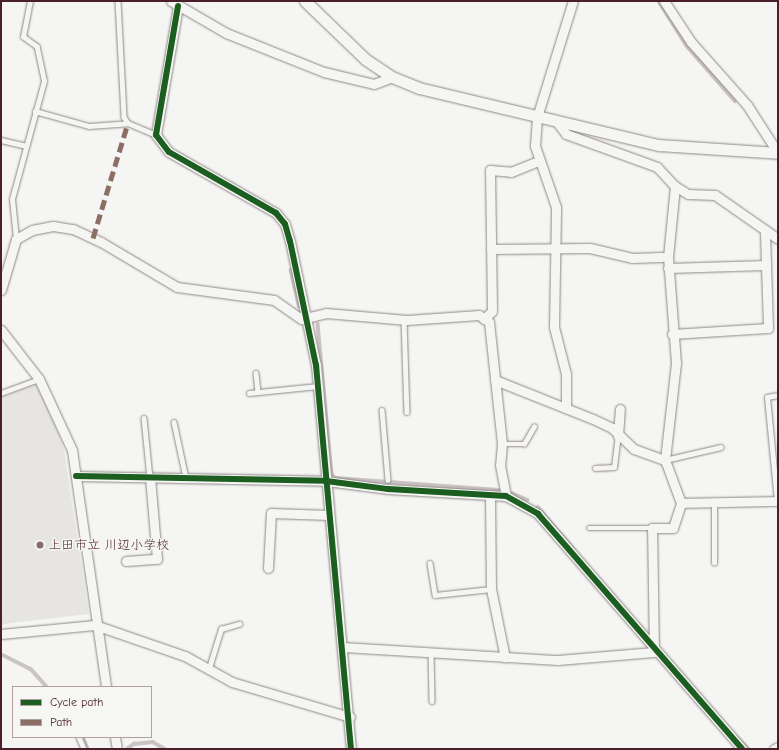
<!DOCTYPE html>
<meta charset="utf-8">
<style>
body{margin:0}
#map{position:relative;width:779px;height:750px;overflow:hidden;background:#f5f5f3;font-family:"Comic Neue","Klee One",sans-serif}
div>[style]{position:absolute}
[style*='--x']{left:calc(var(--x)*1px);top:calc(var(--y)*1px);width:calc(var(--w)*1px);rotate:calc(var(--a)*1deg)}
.built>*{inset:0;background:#e7e5e2}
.stream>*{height:3.5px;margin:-1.75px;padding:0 1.75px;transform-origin:1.75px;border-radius:1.75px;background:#ccc3c3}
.roads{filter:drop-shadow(0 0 1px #8f8788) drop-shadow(0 0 1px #8f8788)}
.service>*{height:4.5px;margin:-2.25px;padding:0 2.25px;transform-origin:2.25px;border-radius:2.25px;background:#f5f5f3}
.minor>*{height:9px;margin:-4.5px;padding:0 4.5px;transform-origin:4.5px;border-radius:4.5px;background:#f5f5f3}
.tertiary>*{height:11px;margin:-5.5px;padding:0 5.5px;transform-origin:5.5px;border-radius:5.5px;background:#f5f5f3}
.quiet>*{height:5px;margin-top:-2.5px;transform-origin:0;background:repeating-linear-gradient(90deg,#8d6e63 0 10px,transparent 0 15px)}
.cycleway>*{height:6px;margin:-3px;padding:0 3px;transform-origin:3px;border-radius:3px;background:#1b5e20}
.dots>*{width:11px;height:11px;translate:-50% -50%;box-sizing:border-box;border:2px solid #f6f6f2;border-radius:50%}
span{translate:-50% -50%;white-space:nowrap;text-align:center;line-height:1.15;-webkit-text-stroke:3px #f6f6f2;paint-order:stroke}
.poi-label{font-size:13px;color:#4a1f2b}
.left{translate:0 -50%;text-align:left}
.frame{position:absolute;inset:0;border:2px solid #4a1f2b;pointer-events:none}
.legend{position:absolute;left:12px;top:686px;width:140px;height:52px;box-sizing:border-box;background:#f6f6f2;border:1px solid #b1a0a2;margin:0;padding:5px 7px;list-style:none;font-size:12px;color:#4a1f2b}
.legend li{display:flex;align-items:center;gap:8px;height:20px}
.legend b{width:20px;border:1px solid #b1a0a2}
</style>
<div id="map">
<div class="built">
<div style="clip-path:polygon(36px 384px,56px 424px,64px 450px,89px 614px,3px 624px,1px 629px,1px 397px)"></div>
</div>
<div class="stream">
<div style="--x:659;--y:1;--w:53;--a:58.1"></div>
<div style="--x:687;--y:46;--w:73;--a:48.9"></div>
<div style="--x:291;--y:270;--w:37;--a:77"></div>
<div style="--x:318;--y:324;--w:151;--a:84.7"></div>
<div style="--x:332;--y:474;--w:5;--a:53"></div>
<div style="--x:335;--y:478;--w:164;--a:4.2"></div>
<div style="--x:512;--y:493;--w:17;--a:24"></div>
<div style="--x:538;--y:507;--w:55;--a:49.4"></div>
<div style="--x:3;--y:655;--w:31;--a:27"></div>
<div style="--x:31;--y:669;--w:24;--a:48"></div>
<div style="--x:83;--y:737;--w:13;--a:67"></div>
<div style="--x:737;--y:737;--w:17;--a:45"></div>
<div style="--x:127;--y:749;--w:9;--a:-36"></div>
<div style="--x:134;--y:744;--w:19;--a:-6"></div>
<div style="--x:153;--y:742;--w:14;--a:30"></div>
</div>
<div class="roads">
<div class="service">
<div style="--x:118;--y:1;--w:116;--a:87"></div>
<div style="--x:124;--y:117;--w:7;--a:56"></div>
<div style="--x:128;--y:123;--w:30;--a:23"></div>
<div style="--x:35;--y:111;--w:56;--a:15.5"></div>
<div style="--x:89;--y:126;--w:39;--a:-4"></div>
<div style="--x:1;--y:140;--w:26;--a:13"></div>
<div style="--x:16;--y:239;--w:40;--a:-95.7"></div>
<div style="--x:12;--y:199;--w:122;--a:-74.8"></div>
<div style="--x:44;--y:81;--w:35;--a:-102"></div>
<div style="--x:37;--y:47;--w:17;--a:-144"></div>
<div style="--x:23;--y:37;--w:37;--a:-79"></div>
<div style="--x:404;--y:319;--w:93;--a:88.2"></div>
<div style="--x:256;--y:373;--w:19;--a:84"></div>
<div style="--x:1;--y:393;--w:40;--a:-20.2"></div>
<div style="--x:249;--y:393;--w:69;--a:-5.8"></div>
<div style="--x:382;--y:410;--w:70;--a:85.1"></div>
<div style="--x:144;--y:418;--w:60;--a:84.3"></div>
<div style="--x:174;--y:422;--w:57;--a:77.9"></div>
<div style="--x:502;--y:444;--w:22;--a:0"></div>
<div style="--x:524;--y:444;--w:20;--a:-60"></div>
<div style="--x:665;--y:460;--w:57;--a:-13.1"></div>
<div style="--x:595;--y:468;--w:19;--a:-3"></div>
<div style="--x:614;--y:467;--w:31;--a:-83"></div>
<div style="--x:777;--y:501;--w:104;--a:-95.5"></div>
<div style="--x:767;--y:397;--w:11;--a:-10"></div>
<div style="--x:589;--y:528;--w:63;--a:0"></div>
<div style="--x:430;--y:563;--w:32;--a:81"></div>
<div style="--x:435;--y:595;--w:56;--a:-6.1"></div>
<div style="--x:714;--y:563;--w:61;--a:-90"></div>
<div style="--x:431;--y:652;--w:49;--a:88.8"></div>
<div style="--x:209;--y:668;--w:41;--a:-72.9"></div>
<div style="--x:221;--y:629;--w:19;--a:-16"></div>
<div style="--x:79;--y:737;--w:13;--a:67"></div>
</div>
<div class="minor">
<div style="--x:171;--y:1;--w:64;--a:30.2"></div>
<div style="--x:226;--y:33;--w:105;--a:21.7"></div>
<div style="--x:324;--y:72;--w:51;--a:13.5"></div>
<div style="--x:374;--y:84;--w:19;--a:-21"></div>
<div style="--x:664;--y:1;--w:49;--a:56.6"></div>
<div style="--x:691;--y:42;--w:84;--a:48.4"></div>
<div style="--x:747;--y:105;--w:57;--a:57.1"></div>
<div style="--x:178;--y:6;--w:131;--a:99.7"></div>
<div style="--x:156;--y:135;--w:21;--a:53"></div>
<div style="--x:169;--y:152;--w:123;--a:29.7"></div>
<div style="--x:276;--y:213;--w:14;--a:51"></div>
<div style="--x:285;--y:224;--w:18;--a:74"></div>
<div style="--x:290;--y:241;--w:127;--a:78.2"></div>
<div style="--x:316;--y:365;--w:386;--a:84.8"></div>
<div style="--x:557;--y:122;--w:15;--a:53"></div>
<div style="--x:566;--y:134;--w:97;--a:19.9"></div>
<div style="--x:657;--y:167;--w:26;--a:47"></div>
<div style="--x:675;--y:186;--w:71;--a:95.6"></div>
<div style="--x:668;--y:257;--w:106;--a:85.7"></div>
<div style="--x:676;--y:363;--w:98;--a:96.5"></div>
<div style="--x:665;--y:460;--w:46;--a:69.6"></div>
<div style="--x:675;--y:186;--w:15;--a:32"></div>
<div style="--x:688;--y:194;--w:27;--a:2"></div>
<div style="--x:715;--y:195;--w:77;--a:34.9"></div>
<div style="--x:491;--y:249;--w:99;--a:-0.6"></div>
<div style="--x:590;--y:248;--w:43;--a:13.4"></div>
<div style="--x:632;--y:258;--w:36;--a:-2"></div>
<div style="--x:668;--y:268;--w:98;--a:-1.8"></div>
<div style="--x:1;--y:290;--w:53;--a:-73.6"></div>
<div style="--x:16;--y:239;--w:18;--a:-29"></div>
<div style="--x:32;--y:230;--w:21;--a:-11"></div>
<div style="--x:53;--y:226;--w:20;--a:9"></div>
<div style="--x:73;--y:229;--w:31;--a:25"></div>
<div style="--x:101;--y:242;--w:88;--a:30.6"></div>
<div style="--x:177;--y:287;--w:98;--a:7.6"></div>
<div style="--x:274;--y:300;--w:33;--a:35"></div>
<div style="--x:301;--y:319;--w:26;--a:-13"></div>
<div style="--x:326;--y:313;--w:81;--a:4.9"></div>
<div style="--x:407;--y:320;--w:72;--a:-4"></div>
<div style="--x:479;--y:315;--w:12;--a:35"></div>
<div style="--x:489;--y:322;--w:123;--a:83.9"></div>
<div style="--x:502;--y:444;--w:21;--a:95"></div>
<div style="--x:500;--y:465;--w:32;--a:79"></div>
<div style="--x:484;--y:319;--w:11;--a:-45"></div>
<div style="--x:492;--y:311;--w:141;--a:-90.8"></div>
<div style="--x:490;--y:170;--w:21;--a:5"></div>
<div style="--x:511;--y:172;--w:29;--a:-22"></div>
<div style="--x:1;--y:330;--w:62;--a:52.2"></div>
<div style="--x:39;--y:379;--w:78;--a:65.1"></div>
<div style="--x:72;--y:450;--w:239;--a:81.8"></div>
<div style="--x:672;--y:334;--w:96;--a:-3.6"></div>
<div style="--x:768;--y:328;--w:98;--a:-91.8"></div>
<div style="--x:495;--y:380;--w:105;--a:21.7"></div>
<div style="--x:593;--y:419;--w:21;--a:25"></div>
<div style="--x:612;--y:428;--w:30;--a:44"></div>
<div style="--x:634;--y:449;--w:33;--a:20"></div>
<div style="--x:566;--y:408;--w:34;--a:-90"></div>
<div style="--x:566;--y:374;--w:49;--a:-104.3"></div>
<div style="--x:554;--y:327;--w:120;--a:-89"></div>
<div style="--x:556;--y:207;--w:65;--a:-109"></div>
<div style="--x:535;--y:146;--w:29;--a:-86"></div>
<div style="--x:537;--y:117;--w:121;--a:-72.8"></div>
<div style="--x:618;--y:436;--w:27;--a:-86"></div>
<div style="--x:76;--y:476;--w:250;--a:1.1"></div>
<div style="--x:326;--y:481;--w:63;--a:7.4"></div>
<div style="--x:388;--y:489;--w:118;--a:3.4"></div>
<div style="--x:506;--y:496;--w:37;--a:29"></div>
<div style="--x:538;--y:514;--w:311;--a:49"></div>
<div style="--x:490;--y:495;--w:94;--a:89.4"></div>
<div style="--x:491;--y:589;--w:70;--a:78.5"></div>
<div style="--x:126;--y:561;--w:31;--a:-4"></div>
<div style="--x:157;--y:559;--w:81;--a:-94.9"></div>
<div style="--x:268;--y:568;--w:55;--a:-86.9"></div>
<div style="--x:271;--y:513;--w:58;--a:2"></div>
<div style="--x:1;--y:634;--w:94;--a:-5.5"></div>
<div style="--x:95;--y:625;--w:95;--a:19"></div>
<div style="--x:185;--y:656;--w:54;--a:29"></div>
<div style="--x:232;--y:682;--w:123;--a:16.5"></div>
<div style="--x:343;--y:647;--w:215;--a:3.5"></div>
<div style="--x:558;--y:660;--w:96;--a:-4.8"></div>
<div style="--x:654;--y:652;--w:124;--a:-90.9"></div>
<div style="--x:652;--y:528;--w:21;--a:0"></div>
<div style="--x:673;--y:528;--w:26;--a:-72"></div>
<div style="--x:681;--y:503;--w:97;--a:-1.2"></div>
<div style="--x:115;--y:737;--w:12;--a:81"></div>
<div style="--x:774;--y:749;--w:4;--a:-27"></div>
</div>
<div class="tertiary">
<div style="--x:305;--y:1;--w:83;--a:44"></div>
<div style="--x:365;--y:59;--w:32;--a:34"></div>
<div style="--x:392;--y:77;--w:29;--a:22"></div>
<div style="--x:419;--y:88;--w:247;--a:13.4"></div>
<div style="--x:659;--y:145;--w:119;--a:3.8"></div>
</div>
</div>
<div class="quiet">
<div style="--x:93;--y:238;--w:120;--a:-73.1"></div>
</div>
<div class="cycleway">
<div style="--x:178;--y:6;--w:131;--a:99.7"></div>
<div style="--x:156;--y:135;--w:21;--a:53"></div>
<div style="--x:169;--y:152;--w:123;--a:29.7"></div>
<div style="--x:276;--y:213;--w:14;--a:51"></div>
<div style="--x:285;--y:224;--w:18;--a:74"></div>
<div style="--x:290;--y:241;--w:127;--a:78.2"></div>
<div style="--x:316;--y:365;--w:386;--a:84.8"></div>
<div style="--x:76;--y:476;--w:250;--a:1.1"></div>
<div style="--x:326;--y:481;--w:63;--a:7.4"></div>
<div style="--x:388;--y:489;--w:118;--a:3.4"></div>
<div style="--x:506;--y:496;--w:37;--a:29"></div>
<div style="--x:538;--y:514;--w:311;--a:49"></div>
</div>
<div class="dots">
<div style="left:40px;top:545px;background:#866a71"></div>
</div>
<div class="poi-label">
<span class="left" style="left:48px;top:545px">上田市立 川辺小学校</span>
</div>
<div class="frame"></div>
<ul class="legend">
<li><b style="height:5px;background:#1b5e20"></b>Cycle path</li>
<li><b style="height:5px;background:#8d6e63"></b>Path</li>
</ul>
</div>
